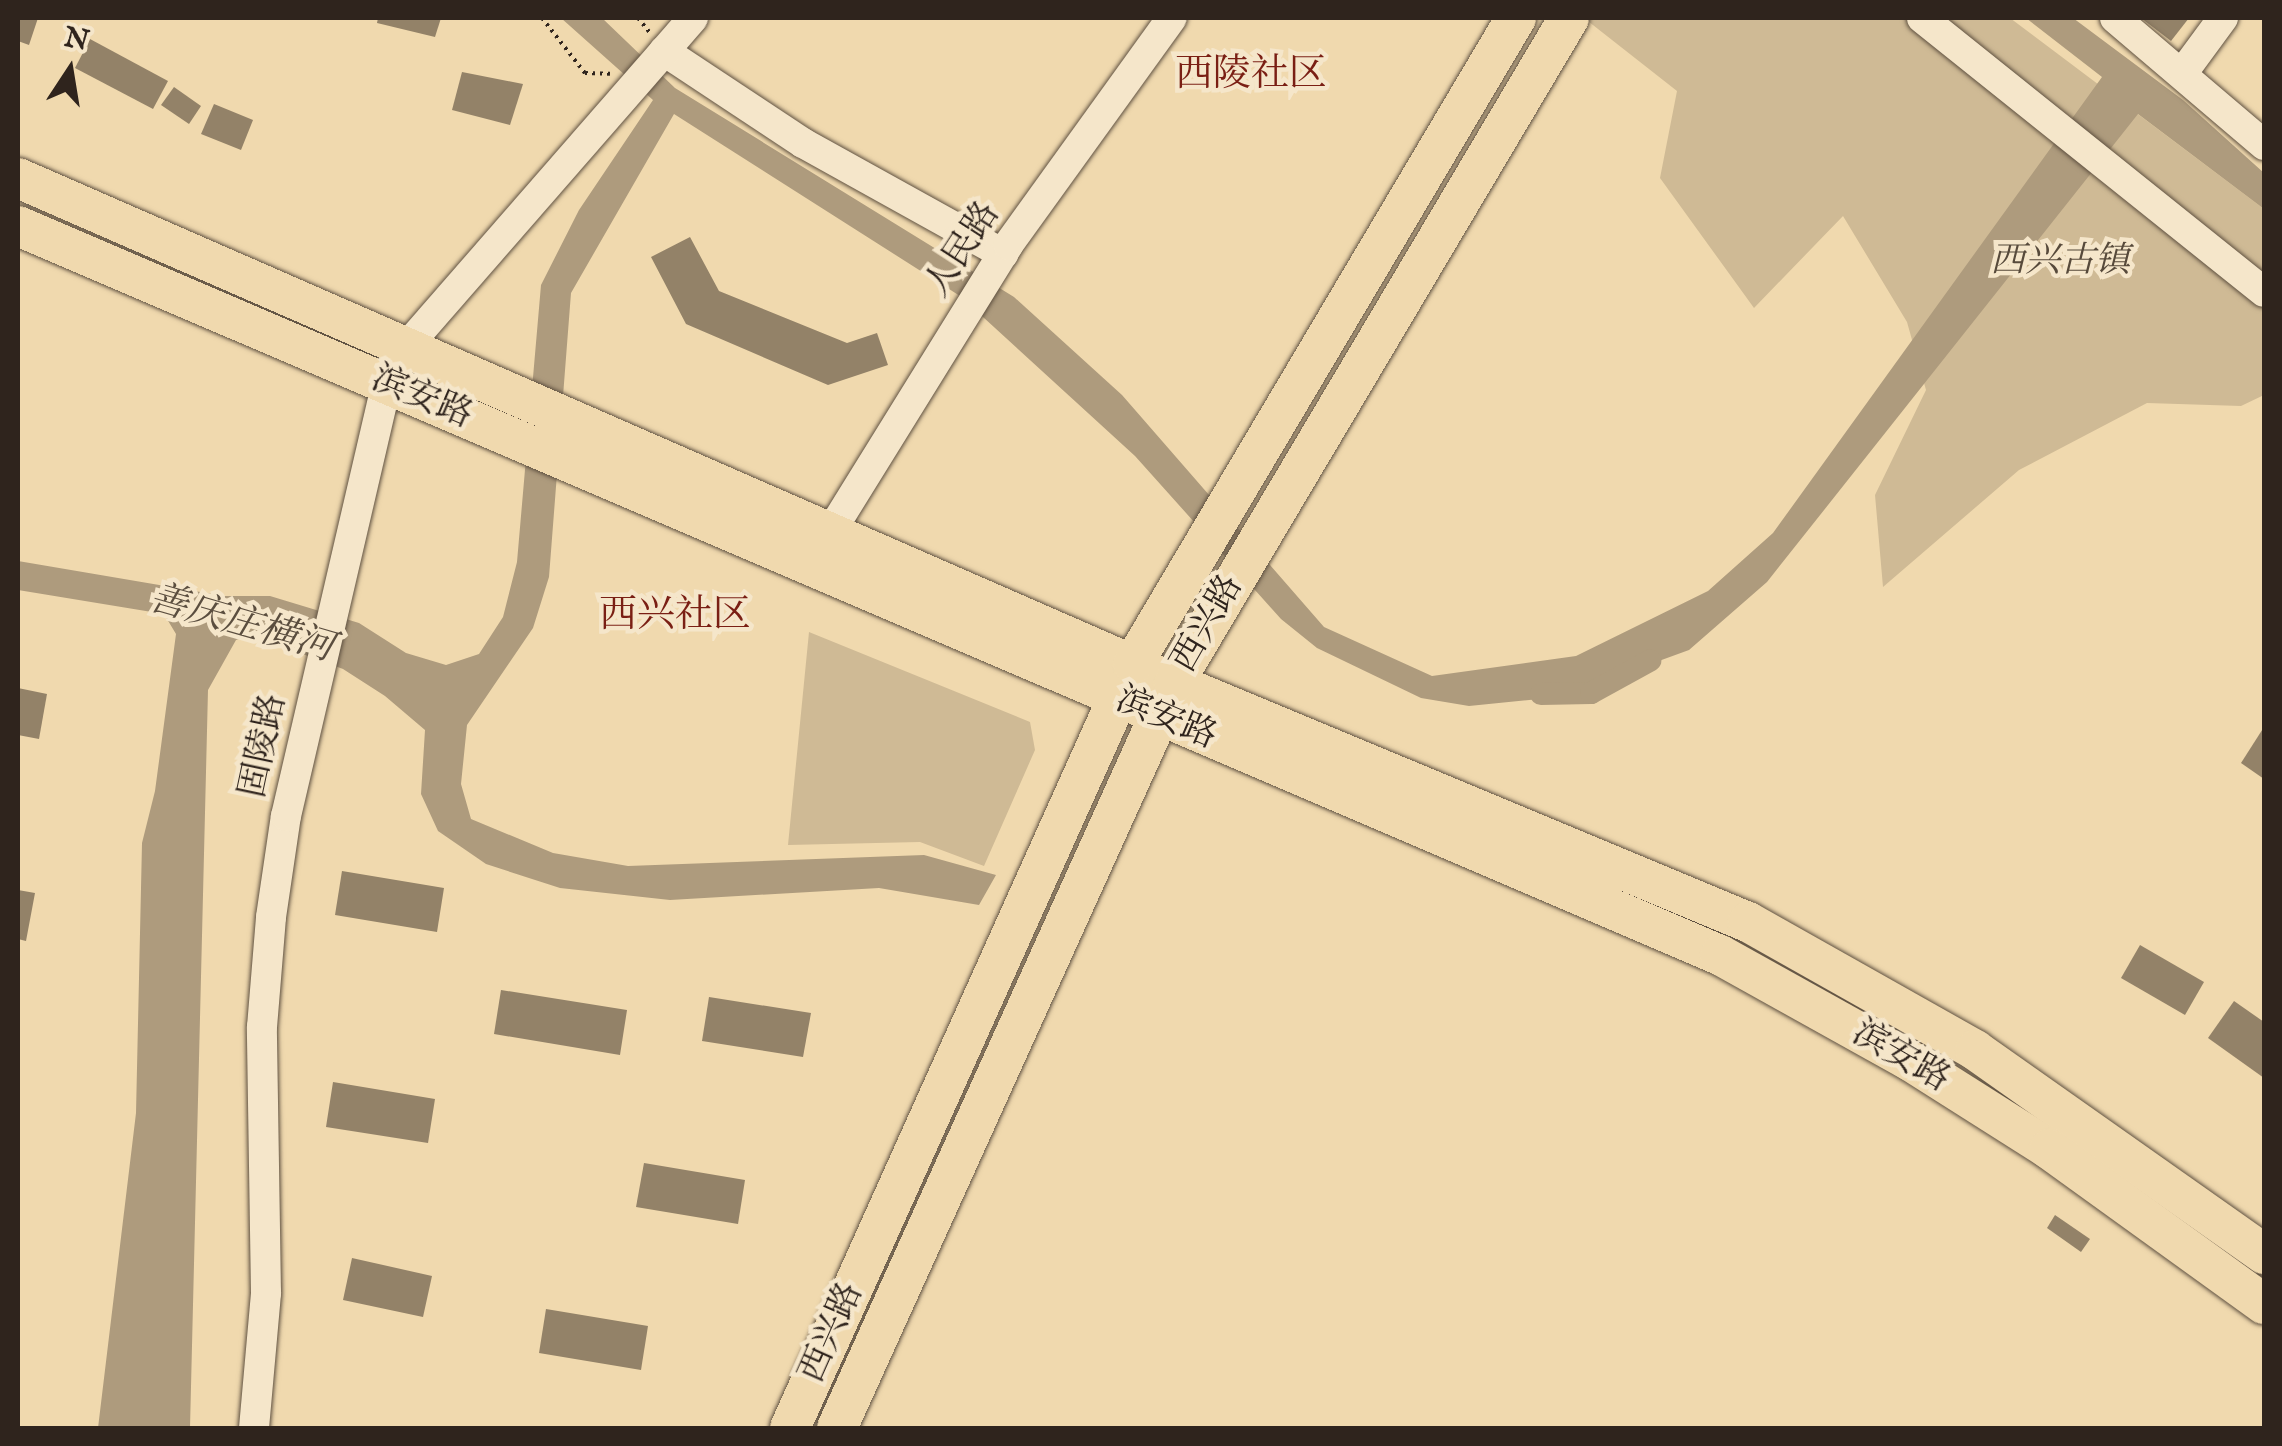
<!DOCTYPE html>
<meta charset="utf-8">
<style>
body{margin:0}
#map{position:relative;width:2282px;height:1446px;overflow:hidden;background:#f0d9ae;font-family:"IM FELL English","Noto Serif SC",serif}
div>[style]{position:absolute}
[style*='--x']{left:calc(var(--x)*1px);top:calc(var(--y)*1px);width:calc(var(--w)*1px);rotate:calc(var(--a)*1deg)}
.green>*{inset:0;background:#cfba95}
.water>*{inset:0;background:#ae9b7d}
.canal>*{height:22px;margin:-11px;padding:0 11px;transform-origin:11px;border-radius:11px;background:#ae9b7d}
.building>*{inset:0;background:#938268}
.path>*{height:4px;margin-top:-2px;transform-origin:0;background:repeating-linear-gradient(90deg,#2f241d 0 2.5px,transparent 0 7.5px)}
.roads{filter:drop-shadow(0 0 2px #5f5141) drop-shadow(0 0 2px #5f5141)}
.minor>*{height:30px;margin:-15px;padding:0 15px;transform-origin:15px;border-radius:15px;background:#f5e6ca}
.major>*{height:40px;margin:-20px;padding:0 20px;transform-origin:20px;border-radius:20px;background:#f0d9ae}
span{translate:-50% -50%;white-space:nowrap;text-align:center;line-height:1.15;-webkit-text-stroke:9px #f5e6ca;paint-order:stroke}
.street-label{font-size:35px;color:#2f241d}
.park-label{font-size:35px;color:#574a3b;font-style:italic}
.neighbourhood-label{font-size:38px;color:#7a1f14}
.water-label{font-size:38px;color:#5b4e3f;font-style:italic}
.frame{position:absolute;inset:0;border:20px solid #2f241d;pointer-events:none}
.north{position:absolute;left:20px;top:20px;width:100px;height:100px;-webkit-text-stroke:8px #f5e6ca;paint-order:stroke;rotate:12deg;font-size:28px;font-weight:700;line-height:40px;text-align:center;color:#2f241d}
.north::after{content:'';display:block;margin:auto;width:35px;height:45px;background:#2f241d;clip-path:polygon(50% 0,100% 100%,50% 72%,0 100%)}
</style>
<div id="map">
<div class="green">
<div style="clip-path:polygon(1584px 18px,2010px 18px,2264px 209px,2264px 395px,2241px 406px,2147px 403px,2019px 470px,1883px 587px,1875px 495px,1926px 390px,1907px 322px,1843px 216px,1754px 308px,1660px 178px,1677px 91px)"></div>
<div style="clip-path:polygon(809px 632px,1030px 722px,1035px 750px,984px 866px,920px 842px,788px 845px)"></div>
</div>
<div class="water">
<div style="clip-path:polygon(561px 18px,602px 18px,675px 88px,1014px 297px,1122px 395px,1324px 627px,1432px 676px,1576px 656px,1708px 591px,1773px 533px,2102px 77px,2026px 18px,2073px 18px,2183px 100px,2264px 173px,2264px 209px,2138px 114px,1767px 582px,1689px 650px,1560px 697px,1469px 706px,1421px 698px,1317px 648px,1281px 619px,1135px 456px,960px 296px,674px 114px,571px 293px,549px 577px,533px 628px,467px 725px,461px 784px,471px 819px,553px 853px,628px 866px,924px 855px,996px 875px,979px 905px,879px 888px,670px 900px,560px 888px,486px 864px,438px 831px,421px 794px,425px 730px,385px 696px,343px 669px,251px 635px,236px 640px,208px 690px,190px 1428px,98px 1428px,136px 1113px,142px 843px,155px 791px,176px 634px,164px 614px,18px 590px,18px 561px,224px 596px,270px 596px,359px 623px,406px 653px,446px 665px,479px 654px,503px 617px,517px 562px,541px 285px,579px 210px,653px 100px)"></div>
</div>
<div class="canal">
<div style="--x:1541;--y:694;--w:50;--a:-1.1"></div>
<div style="--x:1591;--y:693;--w:68;--a:-28.8"></div>
</div>
<div class="building">
<div style="clip-path:polygon(18px 18px,38px 18px,29px 45px,18px 41px)"></div>
<div style="clip-path:polygon(378px 18px,441px 18px,435px 37px,377px 23px)"></div>
<div style="clip-path:polygon(2141px 18px,2189px 18px,2171px 41px)"></div>
<div style="clip-path:polygon(90px 39px,168px 81px,153px 109px,75px 68px)"></div>
<div style="clip-path:polygon(462px 72px,523px 84px,510px 125px,452px 110px)"></div>
<div style="clip-path:polygon(174px 87px,201px 106px,189px 124px,161px 105px)"></div>
<div style="clip-path:polygon(214px 104px,253px 120px,241px 150px,201px 134px)"></div>
<div style="clip-path:polygon(690px 237px,719px 291px,847px 343px,877px 333px,888px 365px,828px 385px,686px 324px,651px 257px)"></div>
<div style="clip-path:polygon(18px 688px,47px 694px,39px 739px,18px 735px)"></div>
<div style="clip-path:polygon(2264px 727px,2264px 779px,2241px 763px)"></div>
<div style="clip-path:polygon(342px 871px,444px 888px,437px 932px,335px 915px)"></div>
<div style="clip-path:polygon(18px 890px,35px 893px,26px 941px,18px 939px)"></div>
<div style="clip-path:polygon(2140px 945px,2204px 982px,2185px 1015px,2121px 978px)"></div>
<div style="clip-path:polygon(501px 990px,627px 1010px,620px 1055px,494px 1034px)"></div>
<div style="clip-path:polygon(709px 997px,811px 1013px,803px 1057px,702px 1041px)"></div>
<div style="clip-path:polygon(2234px 1001px,2264px 1022px,2264px 1078px,2208px 1038px)"></div>
<div style="clip-path:polygon(333px 1082px,435px 1099px,428px 1143px,326px 1127px)"></div>
<div style="clip-path:polygon(644px 1163px,745px 1180px,738px 1224px,636px 1207px)"></div>
<div style="clip-path:polygon(2055px 1215px,2090px 1239px,2081px 1252px,2047px 1228px)"></div>
<div style="clip-path:polygon(352px 1258px,432px 1276px,423px 1317px,343px 1300px)"></div>
<div style="clip-path:polygon(546px 1309px,648px 1326px,641px 1370px,539px 1353px)"></div>
</div>
<div class="path">
<div style="--x:542;--y:18;--w:70;--a:52"></div>
<div style="--x:585;--y:73;--w:25;--a:2"></div>
<div style="--x:638;--y:18;--w:19;--a:51"></div>
</div>
<div class="roads">
<div class="minor">
<div style="--x:1922;--y:18;--w:438;--a:38.7"></div>
<div style="--x:2115;--y:18;--w:196;--a:40.4"></div>
<div style="--x:664;--y:51;--w:167;--a:33.5"></div>
<div style="--x:803;--y:143;--w:229;--a:29"></div>
<div style="--x:2184;--y:71;--w:66;--a:-53.7"></div>
<div style="--x:831;--y:531;--w:336;--a:-58.2"></div>
<div style="--x:1008;--y:245;--w:280;--a:-54.2"></div>
<div style="--x:254;--y:1428;--w:136;--a:-84.9"></div>
<div style="--x:266;--y:1293;--w:266;--a:-90.9"></div>
<div style="--x:262;--y:1027;--w:110;--a:-85.3"></div>
<div style="--x:271;--y:917;--w:102;--a:-81.6"></div>
<div style="--x:286;--y:816;--w:445;--a:-76.9"></div>
<div style="--x:387;--y:383;--w:42;--a:-61.6"></div>
<div style="--x:407;--y:346;--w:435;--a:-48.9"></div>
</div>
<div class="major">
<div style="--x:18;--y:178;--w:1261;--a:23.6"></div>
<div style="--x:1174;--y:683;--w:622;--a:22.61"></div>
<div style="--x:1748;--y:922;--w:261;--a:29.4"></div>
<div style="--x:1975;--y:1050;--w:354;--a:35.2"></div>
<div style="--x:18;--y:226;--w:1852;--a:23.19"></div>
<div style="--x:1720;--y:955;--w:216;--a:29.1"></div>
<div style="--x:1909;--y:1060;--w:166;--a:32.4"></div>
<div style="--x:2049;--y:1149;--w:265;--a:35.8"></div>
<div style="--x:790;--y:1428;--w:837;--a:-65.82"></div>
<div style="--x:1133;--y:664;--w:751;--a:-59.34"></div>
<div style="--x:837;--y:1428;--w:818;--a:-65.66"></div>
<div style="--x:1174;--y:683;--w:773;--a:-59.29"></div>
</div>
</div>
<div class="street-label">
<span style="left:963px;top:250px;rotate:-57deg">人民路</span>
<span style="left:422px;top:398px;rotate:23deg">滨安路</span>
<span style="left:1208px;top:624px;rotate:-60deg">西兴路</span>
<span style="left:1166px;top:719px;rotate:23deg">滨安路</span>
<span style="left:264px;top:746px;rotate:-78deg">固陵路</span>
<span style="left:1901px;top:1057px;rotate:30deg">滨安路</span>
<span style="left:832px;top:1333px;rotate:-66deg">西兴路</span>
</div>
<div class="park-label">
<span style="left:2060px;top:262px">西兴古镇</span>
</div>
<div class="neighbourhood-label">
<span style="left:1251px;top:76px">西陵社区</span>
<span style="left:675px;top:617px">西兴社区</span>
</div>
<div class="water-label">
<span style="left:241px;top:625px;rotate:16deg">善庆庄横河</span>
</div>
<div class="frame"></div>
<div class="north">N</div>
</div>
